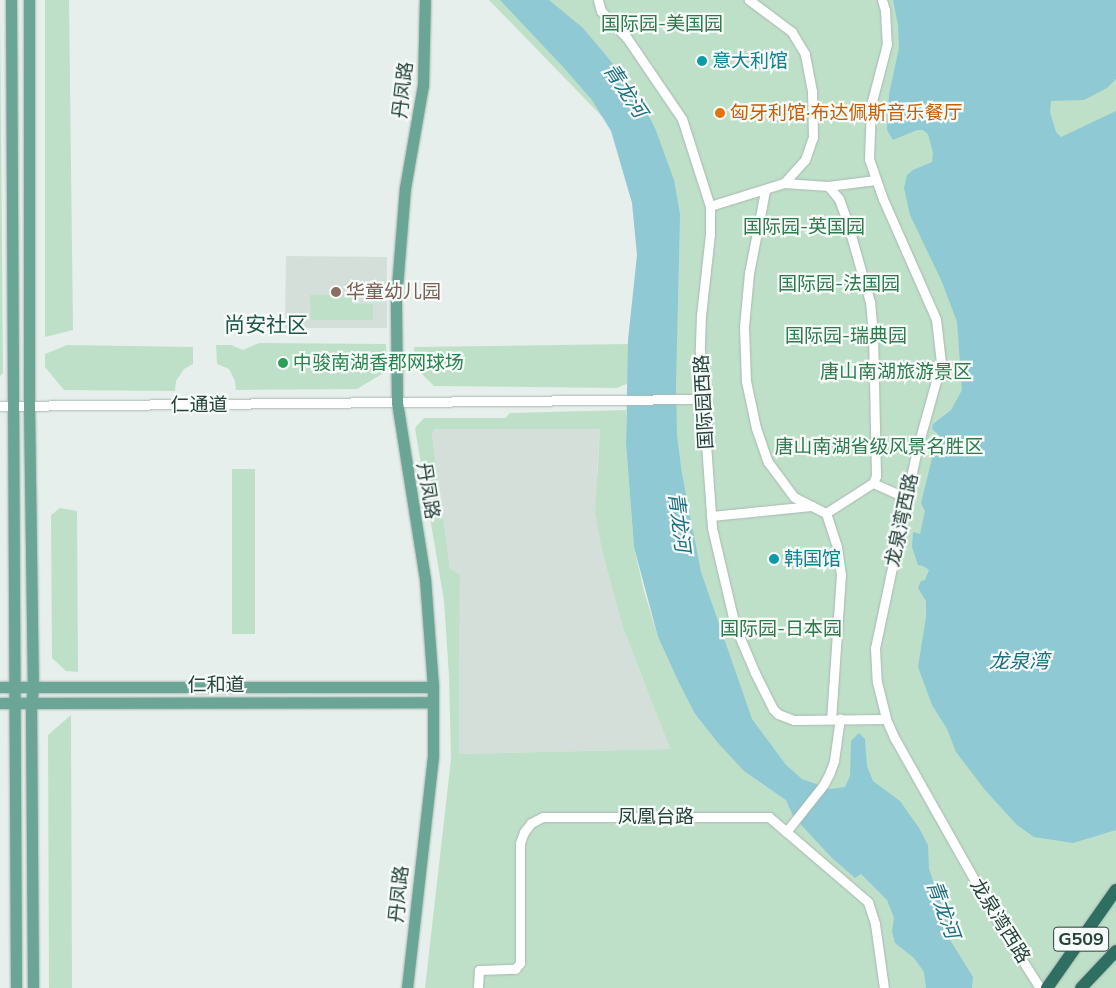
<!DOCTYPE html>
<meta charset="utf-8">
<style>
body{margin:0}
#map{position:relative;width:1116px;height:988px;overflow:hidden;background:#e6efeb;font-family:Mulish,"Noto Sans SC",sans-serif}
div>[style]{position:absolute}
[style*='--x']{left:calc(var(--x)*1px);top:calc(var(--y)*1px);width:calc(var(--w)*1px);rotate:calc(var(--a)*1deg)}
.built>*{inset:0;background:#d4dfda}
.green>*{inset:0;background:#bfe0c8}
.water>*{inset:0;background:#8ec9d4}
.roads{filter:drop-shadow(0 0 1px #a8b8b2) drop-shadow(0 0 1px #a8b8b2)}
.minor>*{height:9px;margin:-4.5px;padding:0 4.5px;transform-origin:4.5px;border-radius:4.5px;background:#fff}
.major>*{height:11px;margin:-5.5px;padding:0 5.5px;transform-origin:5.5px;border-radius:5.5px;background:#6aa596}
.highway>*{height:12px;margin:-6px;padding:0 6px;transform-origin:6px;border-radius:6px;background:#2f6f62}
.dots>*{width:14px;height:14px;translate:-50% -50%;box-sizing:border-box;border:2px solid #f7fbf9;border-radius:50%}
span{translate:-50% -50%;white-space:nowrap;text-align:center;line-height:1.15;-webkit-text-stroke:4.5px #f7fbf9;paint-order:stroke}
.shield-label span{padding:1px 4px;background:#f7fbf9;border:1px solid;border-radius:4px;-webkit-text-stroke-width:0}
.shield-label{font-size:18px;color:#24423a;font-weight:700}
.park-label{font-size:19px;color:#2d7a4b}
.culture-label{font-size:19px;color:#0d838f}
.left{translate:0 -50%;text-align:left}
.street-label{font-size:19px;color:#24423a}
.food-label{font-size:19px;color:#c56008}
.education-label{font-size:19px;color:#785e54}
.leisure-label{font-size:19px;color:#27864d}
.water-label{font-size:20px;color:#1c6f80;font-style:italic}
.quarter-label{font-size:21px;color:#1f5548}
</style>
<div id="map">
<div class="built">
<div style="clip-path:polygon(286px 256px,387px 257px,387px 328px,285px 328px)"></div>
<div style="clip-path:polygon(437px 429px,600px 429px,597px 473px,603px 555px,623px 628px,670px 749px,459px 754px,460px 574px,450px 568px,432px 435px)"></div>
</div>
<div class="green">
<div style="clip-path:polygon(45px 0,69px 0,73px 330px,45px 337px)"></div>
<div style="clip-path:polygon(evenodd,489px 0,1116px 0,1116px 988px,425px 988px,451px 759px,449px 676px,444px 601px,415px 428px,424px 418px,505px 418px,510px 413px,626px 410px,626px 444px,634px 547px,644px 591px,658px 637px,678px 681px,695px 714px,716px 740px,648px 246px,618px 133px,489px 0,436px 429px,600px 429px,595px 513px,603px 555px,623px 628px,670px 749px,459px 754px,460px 574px,450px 568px,432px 435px,436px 429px)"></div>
<div style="clip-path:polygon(0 10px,3px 373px,0 376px)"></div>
<div style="clip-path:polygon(353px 294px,353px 304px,373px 304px,373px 320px,311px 320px,310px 295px)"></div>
<div style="clip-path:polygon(259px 343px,386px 344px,387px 371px,357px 389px,236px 390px,235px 381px,229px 369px,217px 364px,216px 345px,231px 345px,243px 350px)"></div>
<div style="clip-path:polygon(628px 344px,629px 383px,617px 388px,434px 386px,415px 367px,414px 347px)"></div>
<div style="clip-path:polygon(67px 345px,193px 347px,193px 364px,184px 369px,176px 381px,175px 391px,64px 390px,45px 367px,45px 354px)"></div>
<div style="clip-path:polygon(232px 469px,255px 469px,255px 634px,232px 634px)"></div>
<div style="clip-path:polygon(60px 508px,77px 511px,78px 672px,66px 671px,52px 658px,51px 515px)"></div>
<div style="clip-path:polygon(71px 715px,72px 988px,49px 988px,48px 735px)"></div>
</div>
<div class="water">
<div style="clip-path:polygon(500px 0,549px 0,583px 28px,635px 90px,655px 128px,674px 180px,680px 214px,676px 386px,677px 436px,682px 474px,701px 572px,752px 719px,786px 765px,802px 779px,830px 789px,845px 787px,850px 776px,851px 741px,859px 733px,865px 739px,867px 766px,873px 781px,900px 801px,919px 828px,928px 845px,929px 869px,949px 927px,950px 940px,973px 977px,972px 988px,926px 988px,924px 972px,914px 958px,895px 943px,892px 931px,894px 918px,887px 900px,861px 874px,855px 878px,831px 857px,793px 816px,786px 800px,744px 771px,718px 743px,695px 714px,678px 681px,658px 637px,634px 547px,626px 444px,628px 340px,637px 255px,632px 203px,611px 131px,592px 100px,564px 68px)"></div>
<div style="clip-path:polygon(893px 0,1116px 0,1116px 79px,1107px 88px,1084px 100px,1051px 101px,1050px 112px,1056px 132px,1061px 137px,1116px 111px,1116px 830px,1073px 843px,1034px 837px,1017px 825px,985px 790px,956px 752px,947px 729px,932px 705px,918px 667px,926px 617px,926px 601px,918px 588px,921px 581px,925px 580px,929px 570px,923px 566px,918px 565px,912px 547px,913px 532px,920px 534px,925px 511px,921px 503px,938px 434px,932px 429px,933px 424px,951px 410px,962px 390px,957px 322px,942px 282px,910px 215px,904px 188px,907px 175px,913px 170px,932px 162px,933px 153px,928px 134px,923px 130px,917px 130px,893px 140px,887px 130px,889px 94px,899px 48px,898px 25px)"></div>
</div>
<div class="roads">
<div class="minor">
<div style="--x:598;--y:0;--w:11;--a:75"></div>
<div style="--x:601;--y:11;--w:37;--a:46"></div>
<div style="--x:627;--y:38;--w:98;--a:55.8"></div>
<div style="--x:682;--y:119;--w:91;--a:72.2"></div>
<div style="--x:710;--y:206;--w:28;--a:90"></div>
<div style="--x:710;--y:234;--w:81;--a:96.3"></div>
<div style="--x:701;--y:315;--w:36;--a:92"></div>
<div style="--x:700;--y:351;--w:79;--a:86.4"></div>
<div style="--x:705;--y:430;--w:98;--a:85.9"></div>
<div style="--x:712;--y:528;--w:101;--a:76.8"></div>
<div style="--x:735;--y:626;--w:51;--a:66.9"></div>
<div style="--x:755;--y:673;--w:40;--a:63.4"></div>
<div style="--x:773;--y:709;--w:7;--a:45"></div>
<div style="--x:778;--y:714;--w:17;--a:21"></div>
<div style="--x:794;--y:720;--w:92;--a:-0.6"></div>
<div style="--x:882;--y:0;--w:10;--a:73"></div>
<div style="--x:885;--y:10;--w:34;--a:87"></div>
<div style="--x:887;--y:44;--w:63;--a:104.7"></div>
<div style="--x:871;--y:105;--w:54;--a:92.1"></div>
<div style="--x:869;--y:159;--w:42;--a:70.7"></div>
<div style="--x:883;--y:199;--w:131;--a:66.2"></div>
<div style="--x:936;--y:319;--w:44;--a:83.5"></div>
<div style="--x:941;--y:363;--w:89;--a:105.6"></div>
<div style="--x:917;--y:449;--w:203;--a:101.9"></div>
<div style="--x:875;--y:648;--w:34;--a:87"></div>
<div style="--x:877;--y:682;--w:38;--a:76"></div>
<div style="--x:886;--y:719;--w:22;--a:66"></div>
<div style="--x:895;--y:739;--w:216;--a:60.6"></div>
<div style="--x:1001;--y:927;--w:72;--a:57.4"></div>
<div style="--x:784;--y:183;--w:44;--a:3.9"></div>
<div style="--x:828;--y:186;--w:48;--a:-7.1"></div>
<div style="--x:765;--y:191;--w:84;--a:101"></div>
<div style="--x:749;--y:273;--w:54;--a:95.3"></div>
<div style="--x:744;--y:327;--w:54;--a:87.9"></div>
<div style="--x:746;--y:381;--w:48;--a:78"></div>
<div style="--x:756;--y:428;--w:36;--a:71"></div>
<div style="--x:768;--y:462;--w:44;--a:53.4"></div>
<div style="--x:794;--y:497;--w:36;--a:27"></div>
<div style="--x:826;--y:513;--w:36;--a:72"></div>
<div style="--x:837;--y:547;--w:27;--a:82"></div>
<div style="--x:841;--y:574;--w:145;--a:93.9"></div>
<div style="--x:710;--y:206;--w:77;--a:-17.3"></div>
<div style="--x:784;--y:183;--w:31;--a:-48"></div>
<div style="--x:805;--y:160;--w:24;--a:-71"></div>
<div style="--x:813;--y:137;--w:46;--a:-91.2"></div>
<div style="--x:812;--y:91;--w:38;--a:-101"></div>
<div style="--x:805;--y:54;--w:26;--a:-121"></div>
<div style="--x:792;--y:32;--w:54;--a:-143.3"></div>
<div style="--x:0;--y:406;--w:704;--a:-0.57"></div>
<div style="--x:873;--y:483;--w:37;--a:24"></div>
<div style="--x:826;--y:513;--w:56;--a:-32.6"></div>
<div style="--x:873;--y:483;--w:8;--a:-67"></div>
<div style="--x:876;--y:476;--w:141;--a:-91.2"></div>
<div style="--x:873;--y:335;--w:33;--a:-95"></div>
<div style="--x:870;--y:302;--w:84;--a:-105.9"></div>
<div style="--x:847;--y:221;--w:23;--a:-110"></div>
<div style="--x:839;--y:199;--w:17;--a:-130"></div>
<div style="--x:711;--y:516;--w:101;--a:-5.7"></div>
<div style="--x:786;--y:832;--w:61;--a:-51.6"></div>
<div style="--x:824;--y:784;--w:13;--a:-63"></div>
<div style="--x:830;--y:772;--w:12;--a:-70"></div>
<div style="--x:834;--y:761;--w:43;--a:-82.1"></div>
<div style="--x:478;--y:988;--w:18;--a:-87"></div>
<div style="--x:479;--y:970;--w:36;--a:-2"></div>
<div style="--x:515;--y:969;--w:8;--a:-50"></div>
<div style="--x:520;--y:963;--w:120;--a:-90"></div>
<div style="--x:520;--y:843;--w:12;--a:-70"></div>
<div style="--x:524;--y:832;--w:11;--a:-52"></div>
<div style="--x:531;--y:823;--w:13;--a:-27"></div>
<div style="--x:543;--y:817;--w:226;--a:0"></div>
<div style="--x:769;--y:817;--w:130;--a:40.6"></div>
<div style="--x:868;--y:902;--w:23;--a:72"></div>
<div style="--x:875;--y:924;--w:65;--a:82"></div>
</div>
<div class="major">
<div style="--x:11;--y:0;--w:988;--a:89.71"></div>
<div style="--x:29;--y:0;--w:406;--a:90"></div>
<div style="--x:29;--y:406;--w:282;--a:89.2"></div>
<div style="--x:33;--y:688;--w:16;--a:97"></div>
<div style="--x:31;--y:704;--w:284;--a:89.6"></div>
<div style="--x:0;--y:687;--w:433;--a:0"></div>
<div style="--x:0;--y:703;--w:433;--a:-0.1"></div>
<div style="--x:407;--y:988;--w:234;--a:-83.6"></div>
<div style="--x:433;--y:755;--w:68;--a:-90"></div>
<div style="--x:433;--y:687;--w:108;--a:-94.2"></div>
<div style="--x:425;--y:579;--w:178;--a:-99"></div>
<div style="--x:397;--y:403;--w:104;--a:-90.6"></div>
<div style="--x:396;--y:299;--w:111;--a:-85.4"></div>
<div style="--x:405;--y:188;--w:105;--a:-80.1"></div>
<div style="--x:423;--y:85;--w:85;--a:-88.7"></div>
</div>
<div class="highway">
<div style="--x:1047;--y:988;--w:120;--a:-54.9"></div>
<div style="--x:1081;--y:988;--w:51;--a:-46.6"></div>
</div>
</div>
<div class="dots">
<div style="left:702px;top:61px;background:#0f9aa8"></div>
<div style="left:720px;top:113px;background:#e8710a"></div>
<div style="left:336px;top:292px;background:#8d6e63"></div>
<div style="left:283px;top:363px;background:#2e9e5b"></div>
<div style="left:774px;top:559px;background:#0f9aa8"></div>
</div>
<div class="shield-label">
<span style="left:1081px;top:939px">G509</span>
</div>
<div class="park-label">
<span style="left:662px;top:24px">国际园-美国园</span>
<span style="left:804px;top:227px">国际园-英国园</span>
<span style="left:839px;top:284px">国际园-法国园</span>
<span style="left:846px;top:336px">国际园-瑞典园</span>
<span style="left:896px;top:372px">唐山南湖旅游景区</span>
<span style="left:879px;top:447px">唐山南湖省级风景名胜区</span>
<span style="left:781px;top:629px">国际园-日本园</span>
</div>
<div class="culture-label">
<span class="left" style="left:712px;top:61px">意大利馆</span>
<span class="left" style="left:784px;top:559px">韩国馆</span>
</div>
<div class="street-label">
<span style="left:403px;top:90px;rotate:-83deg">丹凤路</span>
<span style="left:704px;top:402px;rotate:-93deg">国际园西路</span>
<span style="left:199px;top:405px">仁通道</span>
<span style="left:428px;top:491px;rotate:81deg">丹凤路</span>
<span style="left:902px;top:520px;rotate:-78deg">龙泉湾西路</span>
<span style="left:216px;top:685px">仁和道</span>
<span style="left:656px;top:817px">凤凰台路</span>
<span style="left:399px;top:894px;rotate:-84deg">丹凤路</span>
<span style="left:1000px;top:921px;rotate:58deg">龙泉湾西路</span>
</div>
<div class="food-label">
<span class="left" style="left:730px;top:113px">匈牙利馆·布达佩斯音乐餐厅</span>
</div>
<div class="education-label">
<span class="left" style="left:346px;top:292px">华童幼儿园</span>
</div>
<div class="leisure-label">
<span class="left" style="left:293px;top:363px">中骏南湖香郡网球场</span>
</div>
<div class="water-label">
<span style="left:626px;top:90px;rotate:56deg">青龙河</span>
<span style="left:680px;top:522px;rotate:83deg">青龙河</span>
<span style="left:1019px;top:660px">龙泉湾</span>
<span style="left:944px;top:909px;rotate:70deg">青龙河</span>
</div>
<div class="quarter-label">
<span style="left:266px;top:324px">尚安社区</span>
</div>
</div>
